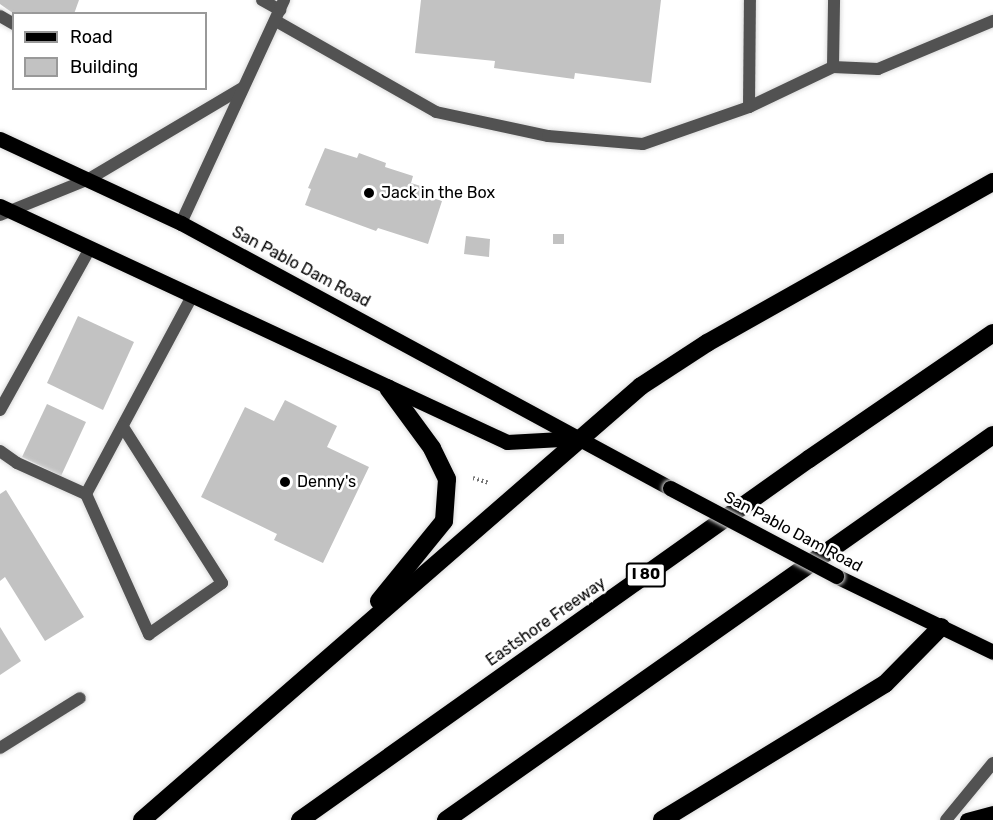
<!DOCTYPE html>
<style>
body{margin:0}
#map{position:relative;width:993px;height:820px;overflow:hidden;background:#fff;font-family:Rubik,sans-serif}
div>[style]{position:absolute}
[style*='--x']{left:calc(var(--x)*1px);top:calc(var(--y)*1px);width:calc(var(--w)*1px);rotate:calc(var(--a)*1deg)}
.building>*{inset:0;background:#c2c2c2}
.path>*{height:4px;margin-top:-2px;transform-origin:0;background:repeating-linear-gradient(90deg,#747474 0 1.5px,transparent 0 4.5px)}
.roads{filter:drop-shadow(0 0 2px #dbdbdb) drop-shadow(0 0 2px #dbdbdb)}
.service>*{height:12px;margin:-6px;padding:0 6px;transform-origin:6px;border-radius:6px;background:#525252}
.minor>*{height:12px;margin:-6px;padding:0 6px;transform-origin:6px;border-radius:6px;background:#525252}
.tertiary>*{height:12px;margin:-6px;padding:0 6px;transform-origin:6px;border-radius:6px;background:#525252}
.primary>*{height:15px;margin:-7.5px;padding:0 7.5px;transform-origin:7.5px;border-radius:7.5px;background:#000}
.motorway>*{height:18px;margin:-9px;padding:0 9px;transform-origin:9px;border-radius:9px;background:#000}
.bridges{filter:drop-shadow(0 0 2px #dbdbdb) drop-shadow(0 0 2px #dbdbdb)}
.primary-bridge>*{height:15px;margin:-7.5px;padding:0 7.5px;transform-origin:7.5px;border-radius:7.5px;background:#000}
.dots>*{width:16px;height:16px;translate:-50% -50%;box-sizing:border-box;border:3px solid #fff;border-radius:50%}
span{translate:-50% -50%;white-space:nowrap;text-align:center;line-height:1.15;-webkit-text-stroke:5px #fff;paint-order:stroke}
.shield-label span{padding:2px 4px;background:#fff;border:2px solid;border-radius:4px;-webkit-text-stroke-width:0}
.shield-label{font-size:15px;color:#000;font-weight:700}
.poi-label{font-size:16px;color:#000}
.left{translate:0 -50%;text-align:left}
.street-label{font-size:16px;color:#000}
.legend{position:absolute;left:12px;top:12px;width:195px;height:78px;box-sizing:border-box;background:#fff;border:2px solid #999;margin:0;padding:8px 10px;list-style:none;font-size:18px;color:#000}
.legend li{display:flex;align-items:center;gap:12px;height:30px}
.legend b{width:30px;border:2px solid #999}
</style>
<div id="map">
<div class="building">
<div style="clip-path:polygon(0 0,79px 0,74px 14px,14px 14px,0 4px)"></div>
<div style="clip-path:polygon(421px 0,661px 0,651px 83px,575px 73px,574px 79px,494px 68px,495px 61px,415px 53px)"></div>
<div style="clip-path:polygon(325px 148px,357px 158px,359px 153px,386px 163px,385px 167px,413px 176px,411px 183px,430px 189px,427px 196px,442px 201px,428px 244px,378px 228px,376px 231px,305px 205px,311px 189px,308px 188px)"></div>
<div style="clip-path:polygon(553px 234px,564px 234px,564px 244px,553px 244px)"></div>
<div style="clip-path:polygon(466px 236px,490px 239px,489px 257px,464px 254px)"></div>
<div style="clip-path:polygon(78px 316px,134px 342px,103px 410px,47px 383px)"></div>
<div style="clip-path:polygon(285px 400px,337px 426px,327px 447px,369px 467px,323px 563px,274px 540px,277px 534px,201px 497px,245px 407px,274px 421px)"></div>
<div style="clip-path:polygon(47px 404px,86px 422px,61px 476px,22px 457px)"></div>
<div style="clip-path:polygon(6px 490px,84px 617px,45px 641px,5px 577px,0 581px,0 494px)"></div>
<div style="clip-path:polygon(0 627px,21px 661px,0 675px)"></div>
</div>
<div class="path">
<div style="--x:473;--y:478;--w:17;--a:17"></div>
</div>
<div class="roads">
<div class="service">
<div style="--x:262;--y:0;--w:21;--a:29"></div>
<div style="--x:0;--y:16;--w:16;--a:30"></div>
<div style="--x:276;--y:21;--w:184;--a:29.6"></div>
<div style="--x:436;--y:112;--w:115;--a:12.1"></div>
<div style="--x:548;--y:136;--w:95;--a:4.8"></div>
<div style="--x:643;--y:144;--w:112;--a:-19.2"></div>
<div style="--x:749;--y:107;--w:107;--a:-89.5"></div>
<div style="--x:833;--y:67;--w:45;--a:2.5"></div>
<div style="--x:878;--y:69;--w:125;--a:-22.7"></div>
<div style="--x:749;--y:107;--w:93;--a:-25.5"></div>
<div style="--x:833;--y:67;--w:67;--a:-89.1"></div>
<div style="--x:89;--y:179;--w:178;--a:-30.7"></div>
<div style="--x:181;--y:223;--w:246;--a:-65.2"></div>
<div style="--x:0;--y:410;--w:185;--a:-60.9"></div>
<div style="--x:0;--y:451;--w:21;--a:35"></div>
<div style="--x:17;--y:463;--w:76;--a:24.2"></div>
<div style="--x:86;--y:494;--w:225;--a:-61.8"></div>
<div style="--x:86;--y:494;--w:154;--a:65.8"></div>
<div style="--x:149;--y:634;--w:89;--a:-34.9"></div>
<div style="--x:222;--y:583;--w:185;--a:-122.4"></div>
</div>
<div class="minor">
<div style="--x:0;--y:215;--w:96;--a:-22"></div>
<div style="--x:0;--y:748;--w:94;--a:-32"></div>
</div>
<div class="tertiary">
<div style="--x:946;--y:820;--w:74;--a:-50.5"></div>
</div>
<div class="primary">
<div style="--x:0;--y:139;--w:200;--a:24.9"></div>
<div style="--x:181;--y:223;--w:556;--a:28.45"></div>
<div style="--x:0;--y:206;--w:559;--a:24.96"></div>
<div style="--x:507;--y:442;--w:72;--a:-3.2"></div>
<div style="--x:836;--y:576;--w:174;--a:25.8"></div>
<div style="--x:967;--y:820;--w:27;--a:-15"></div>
</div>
<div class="motorway">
<div style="--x:379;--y:601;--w:103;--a:-50.9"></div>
<div style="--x:444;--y:521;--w:42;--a:-85.9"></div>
<div style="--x:447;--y:479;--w:34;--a:-116"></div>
<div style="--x:432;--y:448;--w:74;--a:-126.3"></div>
<div style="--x:142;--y:820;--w:661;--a:-41.01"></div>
<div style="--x:641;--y:386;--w:79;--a:-33.1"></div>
<div style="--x:707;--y:343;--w:328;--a:-29.4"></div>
<div style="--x:300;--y:820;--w:624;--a:-35.35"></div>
<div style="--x:809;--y:459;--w:223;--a:-34.4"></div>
<div style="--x:446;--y:820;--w:669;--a:-35.14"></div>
<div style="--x:662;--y:820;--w:261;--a:-31.4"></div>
<div style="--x:885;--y:684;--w:80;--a:-45.5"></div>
</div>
</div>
<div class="bridges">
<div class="primary-bridge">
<div style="--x:670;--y:488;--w:188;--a:27.9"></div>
</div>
</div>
<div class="dots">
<div style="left:369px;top:193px;background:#000"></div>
<div style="left:285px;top:482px;background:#000"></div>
</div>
<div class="shield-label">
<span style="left:646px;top:575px">I 80</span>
</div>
<div class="poi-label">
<span class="left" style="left:381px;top:193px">Jack in the Box</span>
<span class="left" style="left:297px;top:482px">Denny's</span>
</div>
<div class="street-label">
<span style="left:301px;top:267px;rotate:28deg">San Pablo Dam Road</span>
<span style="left:793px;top:532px;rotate:28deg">San Pablo Dam Road</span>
<span style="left:546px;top:622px;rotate:-35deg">Eastshore Freeway</span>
</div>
<ul class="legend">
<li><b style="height:8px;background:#000"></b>Road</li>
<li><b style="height:16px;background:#c2c2c2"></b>Building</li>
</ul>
</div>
